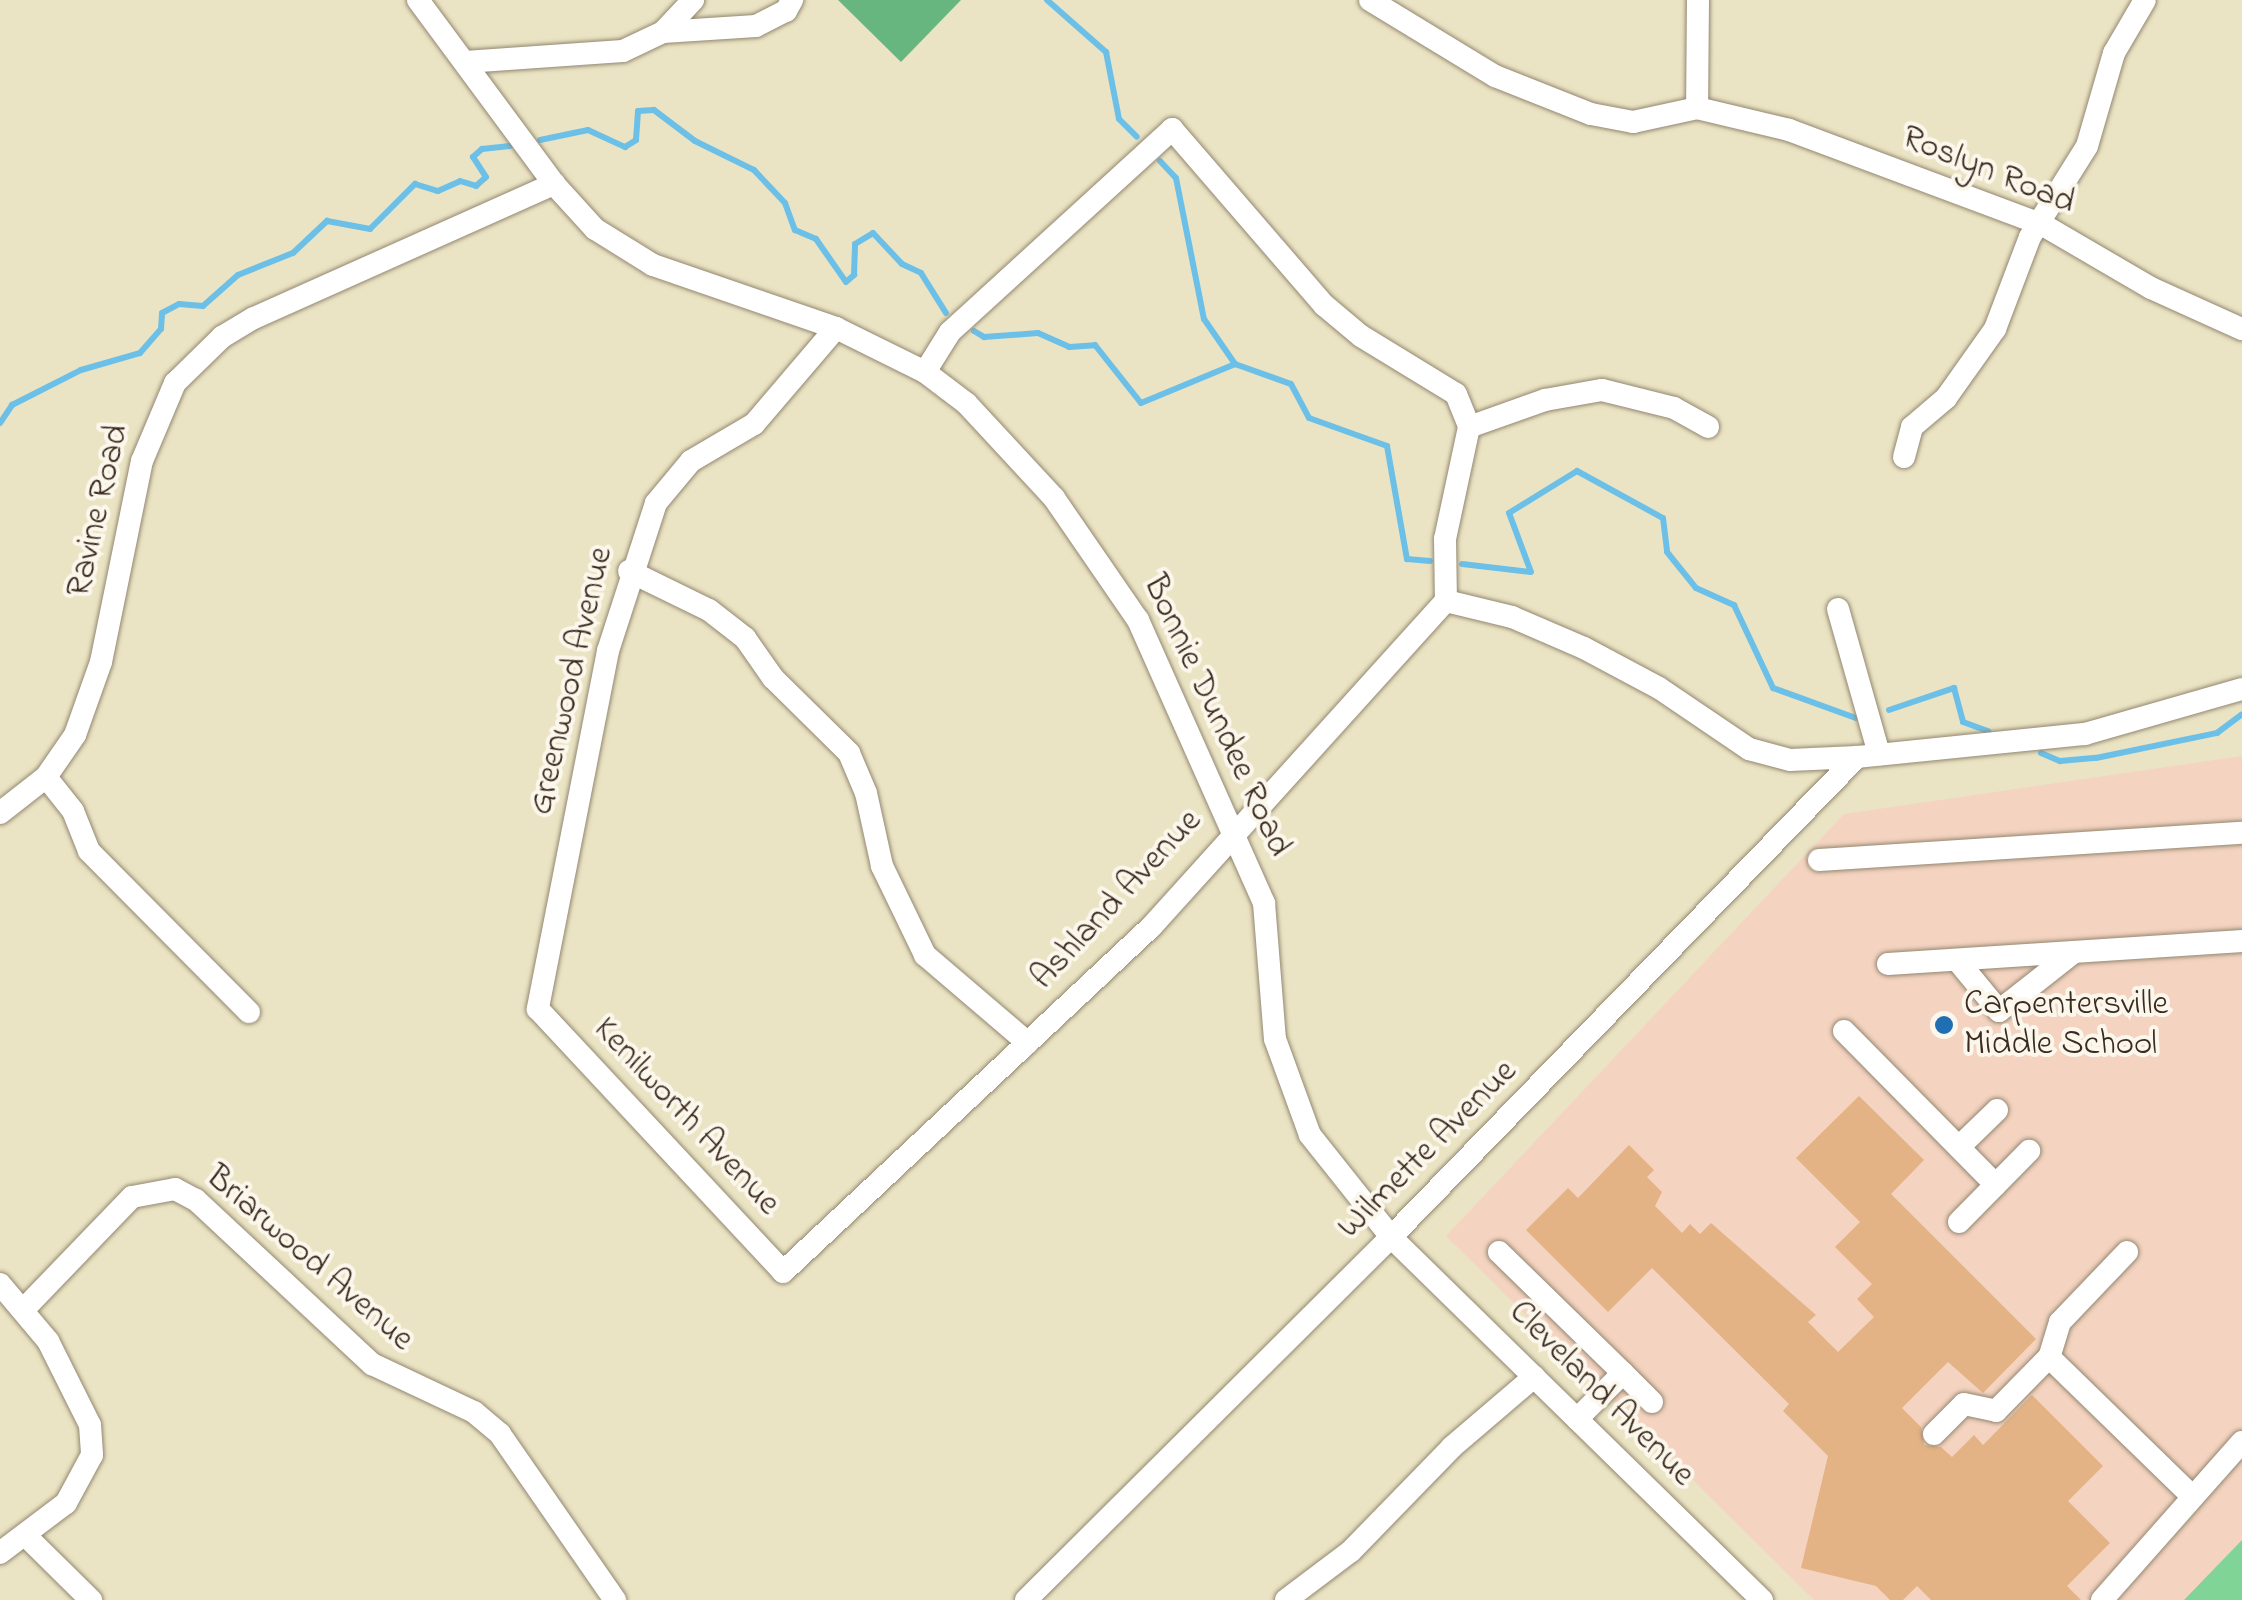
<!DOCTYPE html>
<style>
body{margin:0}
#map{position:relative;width:2242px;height:1600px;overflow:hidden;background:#ebe4c4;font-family:"Indie Flower",sans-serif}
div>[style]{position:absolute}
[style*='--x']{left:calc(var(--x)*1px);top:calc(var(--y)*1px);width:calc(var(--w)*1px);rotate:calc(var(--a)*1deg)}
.built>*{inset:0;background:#f4d3c0}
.green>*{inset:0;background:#80d496}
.forest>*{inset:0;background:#68b67f}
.stream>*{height:6px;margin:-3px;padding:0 3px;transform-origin:3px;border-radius:3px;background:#6cc0e8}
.building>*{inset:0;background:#e3b385}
.roads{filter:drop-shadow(0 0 2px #938771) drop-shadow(0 0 2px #938771)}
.minor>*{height:22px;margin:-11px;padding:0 11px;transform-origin:11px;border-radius:11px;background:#fff}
.dots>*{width:28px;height:28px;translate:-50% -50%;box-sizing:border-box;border:5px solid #fbf7ec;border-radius:50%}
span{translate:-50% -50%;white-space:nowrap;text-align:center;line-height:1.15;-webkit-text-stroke:8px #fbf7ec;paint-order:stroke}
.street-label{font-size:35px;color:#3b2a1e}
.poi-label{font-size:35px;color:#3b2a1e}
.left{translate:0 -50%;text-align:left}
</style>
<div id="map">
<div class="built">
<div style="clip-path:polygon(2242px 756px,2242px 1600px,1814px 1600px,1446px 1236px,1844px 814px)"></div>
</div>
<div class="green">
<div style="clip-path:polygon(2242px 1540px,2242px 1600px,2184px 1600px)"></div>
</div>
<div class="forest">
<div style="clip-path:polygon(838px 0,961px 0,901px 62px)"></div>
</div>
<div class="stream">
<div style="--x:1047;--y:0;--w:79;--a:41.4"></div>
<div style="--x:1106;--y:52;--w:68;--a:79"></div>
<div style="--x:1119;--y:119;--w:25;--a:45"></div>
<div style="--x:540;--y:140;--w:49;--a:-11.8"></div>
<div style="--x:588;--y:130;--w:41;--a:24.7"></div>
<div style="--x:625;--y:147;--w:13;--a:-32"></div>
<div style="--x:636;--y:140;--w:29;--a:-86"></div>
<div style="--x:638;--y:111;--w:16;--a:-4"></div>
<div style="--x:654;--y:110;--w:51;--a:37.1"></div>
<div style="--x:695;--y:141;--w:66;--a:26.2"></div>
<div style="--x:754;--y:170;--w:45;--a:46.8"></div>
<div style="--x:785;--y:203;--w:29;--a:70"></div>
<div style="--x:795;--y:230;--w:23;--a:23"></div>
<div style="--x:816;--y:239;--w:52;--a:55.1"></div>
<div style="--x:846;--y:282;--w:11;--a:-41"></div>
<div style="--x:854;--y:275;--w:31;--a:-88"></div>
<div style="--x:855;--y:244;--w:21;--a:-31"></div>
<div style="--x:873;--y:233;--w:42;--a:46.9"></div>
<div style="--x:902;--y:264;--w:21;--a:25"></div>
<div style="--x:921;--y:273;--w:47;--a:58"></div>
<div style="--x:1160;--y:161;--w:23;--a:47"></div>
<div style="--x:1176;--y:178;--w:144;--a:78.8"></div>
<div style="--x:1204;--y:319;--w:55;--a:55.4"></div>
<div style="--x:1235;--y:364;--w:59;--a:19.7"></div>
<div style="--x:1291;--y:384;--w:38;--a:62"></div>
<div style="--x:1309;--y:418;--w:83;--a:19.7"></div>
<div style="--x:1387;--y:446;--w:115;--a:80"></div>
<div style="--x:1407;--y:559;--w:23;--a:5"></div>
<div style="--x:974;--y:331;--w:12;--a:31"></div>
<div style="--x:984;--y:337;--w:54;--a:-4.2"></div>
<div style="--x:1038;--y:333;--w:34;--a:24"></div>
<div style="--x:1069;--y:347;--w:26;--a:-4"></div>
<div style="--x:1095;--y:345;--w:74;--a:51.6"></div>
<div style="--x:1141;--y:403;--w:102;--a:-22.5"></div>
<div style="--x:0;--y:423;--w:22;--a:-56"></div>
<div style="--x:12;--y:405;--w:77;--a:-26.9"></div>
<div style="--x:81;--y:370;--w:61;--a:-16.1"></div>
<div style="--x:140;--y:353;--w:32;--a:-49"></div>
<div style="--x:161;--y:329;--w:16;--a:-86"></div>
<div style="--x:162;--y:313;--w:19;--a:-28"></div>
<div style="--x:179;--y:304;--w:24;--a:5"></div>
<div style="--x:203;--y:306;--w:47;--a:-41.5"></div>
<div style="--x:238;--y:275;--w:59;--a:-21.8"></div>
<div style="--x:293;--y:253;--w:47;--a:-43.3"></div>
<div style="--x:327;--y:221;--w:44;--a:10.5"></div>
<div style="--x:370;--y:229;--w:64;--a:-45"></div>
<div style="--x:415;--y:184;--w:24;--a:17"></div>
<div style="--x:438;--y:191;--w:24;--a:-24"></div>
<div style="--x:460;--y:181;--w:17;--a:17"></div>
<div style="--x:476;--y:186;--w:13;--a:-42"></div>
<div style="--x:486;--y:177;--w:24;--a:-123"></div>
<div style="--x:473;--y:157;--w:12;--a:-42"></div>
<div style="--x:482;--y:149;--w:28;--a:-6"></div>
<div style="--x:1462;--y:564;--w:69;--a:6.6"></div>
<div style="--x:1531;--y:572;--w:63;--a:-110.4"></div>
<div style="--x:1509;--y:513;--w:80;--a:-31.7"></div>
<div style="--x:1577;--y:471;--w:98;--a:28.7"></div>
<div style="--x:1663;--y:518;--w:34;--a:83"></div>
<div style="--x:1667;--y:552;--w:46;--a:51.1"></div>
<div style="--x:1696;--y:588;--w:42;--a:24.1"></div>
<div style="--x:1734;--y:605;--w:92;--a:64.8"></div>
<div style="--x:1773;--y:688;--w:88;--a:19.9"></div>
<div style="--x:1889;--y:710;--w:69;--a:-18.7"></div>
<div style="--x:1954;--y:688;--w:35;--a:75"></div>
<div style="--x:1963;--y:722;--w:27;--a:20"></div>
<div style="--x:2041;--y:753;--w:21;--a:23"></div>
<div style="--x:2060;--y:761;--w:36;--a:-5"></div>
<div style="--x:2096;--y:758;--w:124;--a:-11.7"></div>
<div style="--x:2217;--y:733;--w:31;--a:-37"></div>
</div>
<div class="building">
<div style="clip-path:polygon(1859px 1096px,1924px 1160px,1891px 1194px,2036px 1339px,1983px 1393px,1948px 1362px,1902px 1408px,1921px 1427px,1924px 1445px,1941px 1447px,1952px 1457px,1974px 1435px,1983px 1445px,2032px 1395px,2103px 1466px,2068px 1501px,2110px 1543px,2067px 1586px,2081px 1600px,1931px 1600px,1917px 1586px,1903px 1600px,1890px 1600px,1876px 1586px,1801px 1568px,1828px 1456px,1783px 1411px,1789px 1404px,1652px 1268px,1608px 1312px,1526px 1230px,1568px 1188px,1578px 1198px,1629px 1145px,1654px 1170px,1647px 1177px,1662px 1192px,1655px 1206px,1682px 1233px,1690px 1224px,1700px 1234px,1711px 1223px,1816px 1315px,1808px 1322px,1838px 1352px,1874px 1317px,1857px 1299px,1872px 1284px,1835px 1247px,1860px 1222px,1796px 1158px)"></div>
</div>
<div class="roads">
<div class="minor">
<div style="--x:418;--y:0;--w:229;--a:53.5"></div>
<div style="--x:554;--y:184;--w:61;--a:47.7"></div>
<div style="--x:595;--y:229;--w:68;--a:31.8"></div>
<div style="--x:653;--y:265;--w:194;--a:19"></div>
<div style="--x:836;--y:328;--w:99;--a:26.3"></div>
<div style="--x:925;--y:372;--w:53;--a:37.3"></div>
<div style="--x:967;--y:404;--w:128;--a:47.2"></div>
<div style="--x:1054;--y:498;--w:148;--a:55.5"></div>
<div style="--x:1138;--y:620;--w:310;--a:66"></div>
<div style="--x:1264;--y:903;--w:136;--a:85.4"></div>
<div style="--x:1275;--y:1039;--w:102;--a:70"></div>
<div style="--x:1310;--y:1135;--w:130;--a:51.5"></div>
<div style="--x:1391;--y:1237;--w:519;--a:44.38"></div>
<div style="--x:1370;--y:0;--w:146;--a:31.3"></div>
<div style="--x:1495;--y:76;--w:103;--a:21.6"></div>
<div style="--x:1591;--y:114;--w:43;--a:10.8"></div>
<div style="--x:1633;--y:122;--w:66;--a:-12.3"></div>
<div style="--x:1698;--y:0;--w:108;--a:90.5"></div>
<div style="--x:1697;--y:108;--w:95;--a:13.4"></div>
<div style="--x:1789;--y:130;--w:271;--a:20.5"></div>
<div style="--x:2043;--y:225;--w:125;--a:30.3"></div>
<div style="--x:2151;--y:288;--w:100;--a:24.3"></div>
<div style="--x:663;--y:32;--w:93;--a:-3.7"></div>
<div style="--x:756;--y:26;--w:34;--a:-27"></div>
<div style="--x:786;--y:11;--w:13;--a:-61"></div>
<div style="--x:465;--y:62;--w:158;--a:-4"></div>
<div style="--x:623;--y:51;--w:44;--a:-25.4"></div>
<div style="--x:663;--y:32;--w:44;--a:-46.8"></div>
<div style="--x:836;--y:328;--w:126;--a:130.5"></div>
<div style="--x:754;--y:424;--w:73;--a:149.6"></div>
<div style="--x:691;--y:461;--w:55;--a:129.8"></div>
<div style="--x:656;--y:503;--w:156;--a:108"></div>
<div style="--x:608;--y:651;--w:365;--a:101.1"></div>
<div style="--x:538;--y:1009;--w:359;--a:47"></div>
<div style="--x:783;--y:1272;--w:506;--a:-43.16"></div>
<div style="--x:1152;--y:926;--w:438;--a:-47.9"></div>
<div style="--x:925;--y:372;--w:47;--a:-58"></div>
<div style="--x:950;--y:332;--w:301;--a:-42.4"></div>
<div style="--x:1172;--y:129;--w:233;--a:49.2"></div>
<div style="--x:1324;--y:305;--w:48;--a:40"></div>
<div style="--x:1361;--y:336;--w:111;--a:31.4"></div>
<div style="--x:1456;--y:394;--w:35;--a:68"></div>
<div style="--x:1469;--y:427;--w:115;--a:102.1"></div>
<div style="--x:1445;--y:539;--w:62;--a:89.1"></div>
<div style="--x:1469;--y:427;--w:81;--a:-19.6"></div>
<div style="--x:1545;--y:400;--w:58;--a:-10"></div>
<div style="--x:1602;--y:390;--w:74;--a:14"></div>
<div style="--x:1674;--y:408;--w:39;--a:29"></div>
<div style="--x:1904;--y:457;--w:31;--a:-75"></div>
<div style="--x:1912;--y:427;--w:45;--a:-40.5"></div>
<div style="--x:1946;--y:398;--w:85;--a:-54.6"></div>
<div style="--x:1995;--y:329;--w:98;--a:-69.2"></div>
<div style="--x:2030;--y:237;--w:107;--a:-57.9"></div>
<div style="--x:2087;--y:146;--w:97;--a:-73.8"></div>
<div style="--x:2114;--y:53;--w:61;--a:-59.7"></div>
<div style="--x:629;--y:571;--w:89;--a:26"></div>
<div style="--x:709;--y:610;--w:46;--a:37.9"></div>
<div style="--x:745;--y:638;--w:49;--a:55"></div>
<div style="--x:773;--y:678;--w:107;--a:44.6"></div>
<div style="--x:849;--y:753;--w:43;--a:67"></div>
<div style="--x:866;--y:793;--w:75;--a:77.6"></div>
<div style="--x:882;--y:866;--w:99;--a:64.2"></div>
<div style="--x:925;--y:955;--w:135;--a:40.5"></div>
<div style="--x:1446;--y:601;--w:68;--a:13.6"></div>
<div style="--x:1512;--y:617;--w:78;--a:23.3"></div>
<div style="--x:1584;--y:648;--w:85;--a:28.1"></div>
<div style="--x:1659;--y:688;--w:109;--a:34.1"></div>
<div style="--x:1749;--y:749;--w:42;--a:15"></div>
<div style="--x:1790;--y:760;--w:67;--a:-2.6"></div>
<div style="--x:1838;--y:609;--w:151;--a:74.2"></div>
<div style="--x:46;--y:777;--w:43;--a:51.5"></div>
<div style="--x:73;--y:811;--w:43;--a:68.2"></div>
<div style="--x:89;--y:851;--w:227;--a:45.2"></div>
<div style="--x:0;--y:813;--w:58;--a:-38"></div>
<div style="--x:46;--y:777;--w:51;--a:-55.4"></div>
<div style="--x:75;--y:735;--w:77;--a:-70.4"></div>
<div style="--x:101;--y:662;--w:205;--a:-78.5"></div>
<div style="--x:142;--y:461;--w:85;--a:-67.1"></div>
<div style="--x:175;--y:383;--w:66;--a:-44.4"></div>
<div style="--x:222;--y:337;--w:37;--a:-31"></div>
<div style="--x:254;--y:318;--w:329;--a:-24.1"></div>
<div style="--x:1819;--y:860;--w:424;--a:-3.7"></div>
<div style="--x:1957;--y:960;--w:66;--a:50.5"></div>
<div style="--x:1999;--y:1011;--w:95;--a:-38.2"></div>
<div style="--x:1888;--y:964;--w:355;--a:-3.7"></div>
<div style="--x:1844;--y:1031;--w:216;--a:45.4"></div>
<div style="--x:1959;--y:1147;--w:53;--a:-44.2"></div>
<div style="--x:1959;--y:1222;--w:100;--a:-45.4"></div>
<div style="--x:1499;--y:1252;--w:173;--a:44.3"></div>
<div style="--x:1623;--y:1373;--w:65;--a:135"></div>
<div style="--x:2127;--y:1252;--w:97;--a:133.7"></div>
<div style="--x:2060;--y:1322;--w:37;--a:107"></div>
<div style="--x:2049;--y:1357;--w:198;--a:44.2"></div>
<div style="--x:0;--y:1284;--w:75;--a:49.9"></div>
<div style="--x:48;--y:1341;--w:94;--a:63.4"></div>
<div style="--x:90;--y:1425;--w:30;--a:86"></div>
<div style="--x:92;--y:1455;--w:55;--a:118.4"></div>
<div style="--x:66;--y:1503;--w:83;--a:142.9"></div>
<div style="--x:25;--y:1308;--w:154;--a:-46.1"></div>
<div style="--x:132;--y:1197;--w:44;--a:-10.5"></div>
<div style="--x:175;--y:1189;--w:24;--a:28"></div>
<div style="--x:196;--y:1200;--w:241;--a:43"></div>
<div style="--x:372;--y:1364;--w:113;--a:25.2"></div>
<div style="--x:474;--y:1412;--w:34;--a:40"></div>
<div style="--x:500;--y:1434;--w:202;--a:55.3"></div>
<div style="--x:1623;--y:1373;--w:41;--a:45"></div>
<div style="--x:1934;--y:1434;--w:42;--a:-45"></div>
<div style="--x:1964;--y:1404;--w:33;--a:12"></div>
<div style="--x:1996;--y:1411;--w:76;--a:-45.5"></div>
<div style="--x:25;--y:1535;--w:93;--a:44.6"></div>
<div style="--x:1026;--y:1600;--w:515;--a:-44.84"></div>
<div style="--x:1391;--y:1237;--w:669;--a:-45.85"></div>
<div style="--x:1857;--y:757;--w:229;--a:-5.8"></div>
<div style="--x:2085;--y:734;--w:163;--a:-16"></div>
<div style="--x:1286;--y:1600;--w:81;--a:-37"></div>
<div style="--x:1351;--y:1551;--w:145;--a:-45.8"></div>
<div style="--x:1452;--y:1447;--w:108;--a:-40.5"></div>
<div style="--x:2102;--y:1600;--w:211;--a:-48.5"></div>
</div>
</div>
<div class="dots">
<div style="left:1944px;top:1025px;background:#1f6fb2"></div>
</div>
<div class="street-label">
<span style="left:1988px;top:171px;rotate:22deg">Roslyn Road</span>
<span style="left:99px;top:511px;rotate:-77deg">Ravine Road</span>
<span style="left:572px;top:681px;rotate:-77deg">Greenwood Avenue</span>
<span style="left:1216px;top:716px;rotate:65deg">Bonnie Dundee Road</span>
<span style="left:1117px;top:900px;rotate:-47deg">Ashland Avenue</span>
<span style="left:686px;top:1117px;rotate:47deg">Kenilworth Avenue</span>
<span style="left:1428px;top:1150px;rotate:-45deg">Wilmette Avenue</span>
<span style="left:309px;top:1259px;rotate:41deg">Briarwood Avenue</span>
<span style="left:1601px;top:1394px;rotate:45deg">Cleveland Avenue</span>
</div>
<div class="poi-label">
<span class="left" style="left:1964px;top:1025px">Carpentersville<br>Middle School</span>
</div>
</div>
